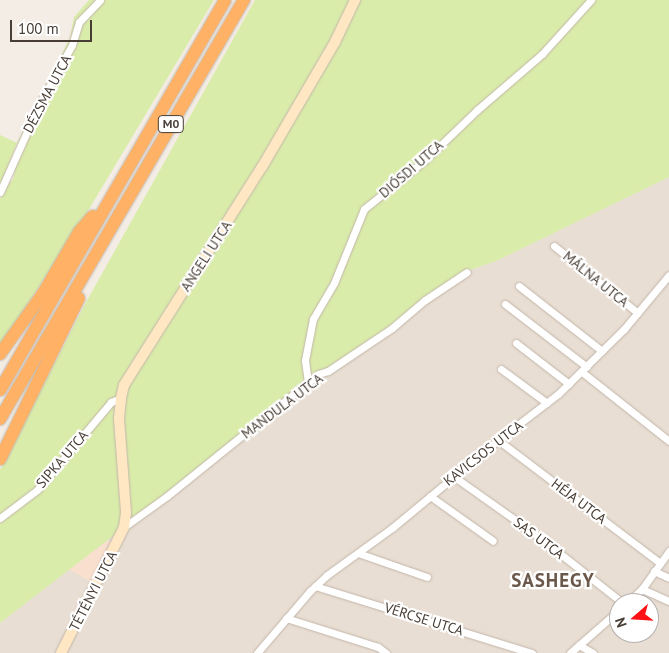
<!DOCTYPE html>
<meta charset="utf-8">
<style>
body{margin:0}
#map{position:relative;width:669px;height:653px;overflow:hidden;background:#f4ede5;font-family:"PT Sans",sans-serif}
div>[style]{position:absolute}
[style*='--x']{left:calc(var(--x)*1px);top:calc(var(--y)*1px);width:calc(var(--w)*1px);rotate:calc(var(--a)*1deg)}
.residential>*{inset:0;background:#e9ded3}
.commercial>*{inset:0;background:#f8dfce}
.green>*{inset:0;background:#daecaa}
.roads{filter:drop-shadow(0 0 1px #c3b6aa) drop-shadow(0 0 1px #c3b6aa)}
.street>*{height:7px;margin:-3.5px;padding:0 3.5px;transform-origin:3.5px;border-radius:3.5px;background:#fff}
.secondary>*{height:10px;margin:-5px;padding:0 5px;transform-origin:5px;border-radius:5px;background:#ffe7c4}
.highway>*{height:12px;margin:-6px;padding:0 6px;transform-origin:6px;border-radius:6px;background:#ffb265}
span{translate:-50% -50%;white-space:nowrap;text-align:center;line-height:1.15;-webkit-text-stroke:4.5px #fff;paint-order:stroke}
.shield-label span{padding:1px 4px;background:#fff;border:1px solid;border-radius:4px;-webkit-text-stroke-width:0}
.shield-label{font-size:12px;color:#473d34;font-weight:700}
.street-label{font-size:14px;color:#473d34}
.district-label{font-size:19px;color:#6b584a;font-weight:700;letter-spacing:1px}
.north{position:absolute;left:609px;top:593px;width:50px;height:50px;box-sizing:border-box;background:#fff;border:1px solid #b5b1ae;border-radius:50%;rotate:251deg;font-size:14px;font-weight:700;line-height:20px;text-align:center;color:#473d34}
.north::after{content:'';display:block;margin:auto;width:18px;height:22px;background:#ff1116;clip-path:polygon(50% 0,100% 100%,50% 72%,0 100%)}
.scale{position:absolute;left:10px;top:20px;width:82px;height:22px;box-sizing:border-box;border:2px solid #473d34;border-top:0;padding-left:6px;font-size:15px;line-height:18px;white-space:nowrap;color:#473d34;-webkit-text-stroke:4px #fff;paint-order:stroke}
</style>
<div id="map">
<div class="residential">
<div style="clip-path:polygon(evenodd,669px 177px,669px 653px,0 653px,0 623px,290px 398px,467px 271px,496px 261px,669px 177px,619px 603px,649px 603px,649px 633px,619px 633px,619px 603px)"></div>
</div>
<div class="commercial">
<div style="clip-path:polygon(108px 540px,113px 543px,92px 583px,69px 569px)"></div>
</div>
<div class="green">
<div style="clip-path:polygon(89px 0,214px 0,82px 221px,0 346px,0 199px,6px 187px,13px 179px,18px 157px,26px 147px,17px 143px,0 186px,0 135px,17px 143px,70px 38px,74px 17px)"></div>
<div style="clip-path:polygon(255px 0,669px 0,669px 177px,496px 261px,467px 271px,326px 372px,0 623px,0 470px,85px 304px)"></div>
</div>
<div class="roads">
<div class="street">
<div style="--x:0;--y:192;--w:95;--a:-65.9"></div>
<div style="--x:39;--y:105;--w:68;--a:-61.2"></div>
<div style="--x:72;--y:45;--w:24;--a:-73"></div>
<div style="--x:79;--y:22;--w:30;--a:-46"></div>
<div style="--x:554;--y:246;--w:107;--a:38.6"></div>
<div style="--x:519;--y:286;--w:105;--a:38.1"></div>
<div style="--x:505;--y:304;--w:103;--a:37.5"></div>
<div style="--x:516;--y:343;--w:67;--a:37.7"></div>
<div style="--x:501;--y:369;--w:57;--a:36.5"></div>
<div style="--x:582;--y:372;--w:111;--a:38.4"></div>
<div style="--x:308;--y:382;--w:22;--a:-98"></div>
<div style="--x:305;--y:360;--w:42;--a:-79"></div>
<div style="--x:313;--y:319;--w:42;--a:-59.7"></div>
<div style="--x:334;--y:283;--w:80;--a:-67.9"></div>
<div style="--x:364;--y:209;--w:77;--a:-38.7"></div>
<div style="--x:424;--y:161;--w:74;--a:-43.9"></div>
<div style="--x:477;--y:110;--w:86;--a:-40.7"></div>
<div style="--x:542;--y:54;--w:73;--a:-47.8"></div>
<div style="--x:498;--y:440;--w:203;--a:37.2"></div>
<div style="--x:453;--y:476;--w:105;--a:35.3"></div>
<div style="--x:539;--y:537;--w:107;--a:38.2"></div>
<div style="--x:430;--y:496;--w:77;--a:35.5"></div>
<div style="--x:0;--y:518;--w:46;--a:-37.1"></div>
<div style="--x:37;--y:490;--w:115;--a:-49.9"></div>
<div style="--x:111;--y:402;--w:11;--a:-22"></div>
<div style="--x:124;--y:527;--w:53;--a:-35.8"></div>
<div style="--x:167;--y:496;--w:194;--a:-38.9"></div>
<div style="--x:318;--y:374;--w:10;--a:-17"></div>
<div style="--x:328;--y:371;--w:77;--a:-33.9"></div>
<div style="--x:392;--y:328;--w:43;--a:-40.3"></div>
<div style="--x:425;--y:300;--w:50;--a:-33.7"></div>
<div style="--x:358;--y:553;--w:73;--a:19.2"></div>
<div style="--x:654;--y:571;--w:17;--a:25"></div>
<div style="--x:315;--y:586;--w:227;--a:17.2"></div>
<div style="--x:642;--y:589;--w:30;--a:24"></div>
<div style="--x:627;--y:603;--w:21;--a:-43"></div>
<div style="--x:642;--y:589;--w:47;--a:-54.6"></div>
<div style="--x:286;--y:618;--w:96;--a:17.5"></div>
<div style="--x:378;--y:647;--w:10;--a:37"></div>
<div style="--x:579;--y:645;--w:16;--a:30"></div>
<div style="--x:257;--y:653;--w:82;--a:-49.5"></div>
<div style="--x:310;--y:591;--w:23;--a:-43"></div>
<div style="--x:327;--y:575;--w:80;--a:-35.9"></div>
<div style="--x:392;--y:528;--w:138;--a:-39.7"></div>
<div style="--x:498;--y:440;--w:76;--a:-37.5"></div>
<div style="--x:558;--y:394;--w:93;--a:-44.6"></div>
<div style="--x:624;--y:329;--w:70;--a:-50.2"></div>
<div style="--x:570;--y:653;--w:65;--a:-41.3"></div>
</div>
<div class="secondary">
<div style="--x:61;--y:653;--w:141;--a:-63.4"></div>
<div style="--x:124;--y:527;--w:15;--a:-82"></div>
<div style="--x:126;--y:512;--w:94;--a:-94.3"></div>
<div style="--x:119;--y:418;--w:20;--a:-84"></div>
<div style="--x:121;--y:398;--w:13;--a:-77"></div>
<div style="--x:124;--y:385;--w:258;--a:-57.7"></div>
<div style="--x:262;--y:167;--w:145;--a:-59.7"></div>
<div style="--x:335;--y:42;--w:47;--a:-64.5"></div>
</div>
<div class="highway">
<div style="--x:0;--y:354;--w:76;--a:-54.6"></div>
<div style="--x:44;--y:292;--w:69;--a:-59.7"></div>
<div style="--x:79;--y:232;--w:21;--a:-49"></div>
<div style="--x:0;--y:390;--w:450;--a:-60"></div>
<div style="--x:0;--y:419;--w:485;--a:-59.8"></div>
<div style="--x:0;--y:459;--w:179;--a:-63.9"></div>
</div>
</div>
<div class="shield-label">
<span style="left:171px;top:124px">M0</span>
</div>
<div class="street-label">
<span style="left:47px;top:94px;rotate:-62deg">DÉZSMA UTCA</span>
<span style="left:411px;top:169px;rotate:-41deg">DIÓSDI UTCA</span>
<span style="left:206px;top:256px;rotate:-57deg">ANGELI UTCA</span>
<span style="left:596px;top:279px;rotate:39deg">MÁLNA UTCA</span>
<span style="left:282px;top:406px;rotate:-37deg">MANDULA UTCA</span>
<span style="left:483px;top:453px;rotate:-38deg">KAVICSOS UTCA</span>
<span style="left:62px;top:459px;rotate:-49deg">SIPKA UTCA</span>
<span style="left:579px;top:501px;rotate:37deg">HÉJA UTCA</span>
<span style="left:539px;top:538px;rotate:37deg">SAS UTCA</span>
<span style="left:93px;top:591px;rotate:-63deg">TÉTÉNYI UTCA</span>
<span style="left:424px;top:619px;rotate:17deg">VÉRCSE UTCA</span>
</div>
<div class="district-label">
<span style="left:553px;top:581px">SASHEGY</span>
</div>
<div class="north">N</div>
<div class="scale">100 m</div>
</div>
